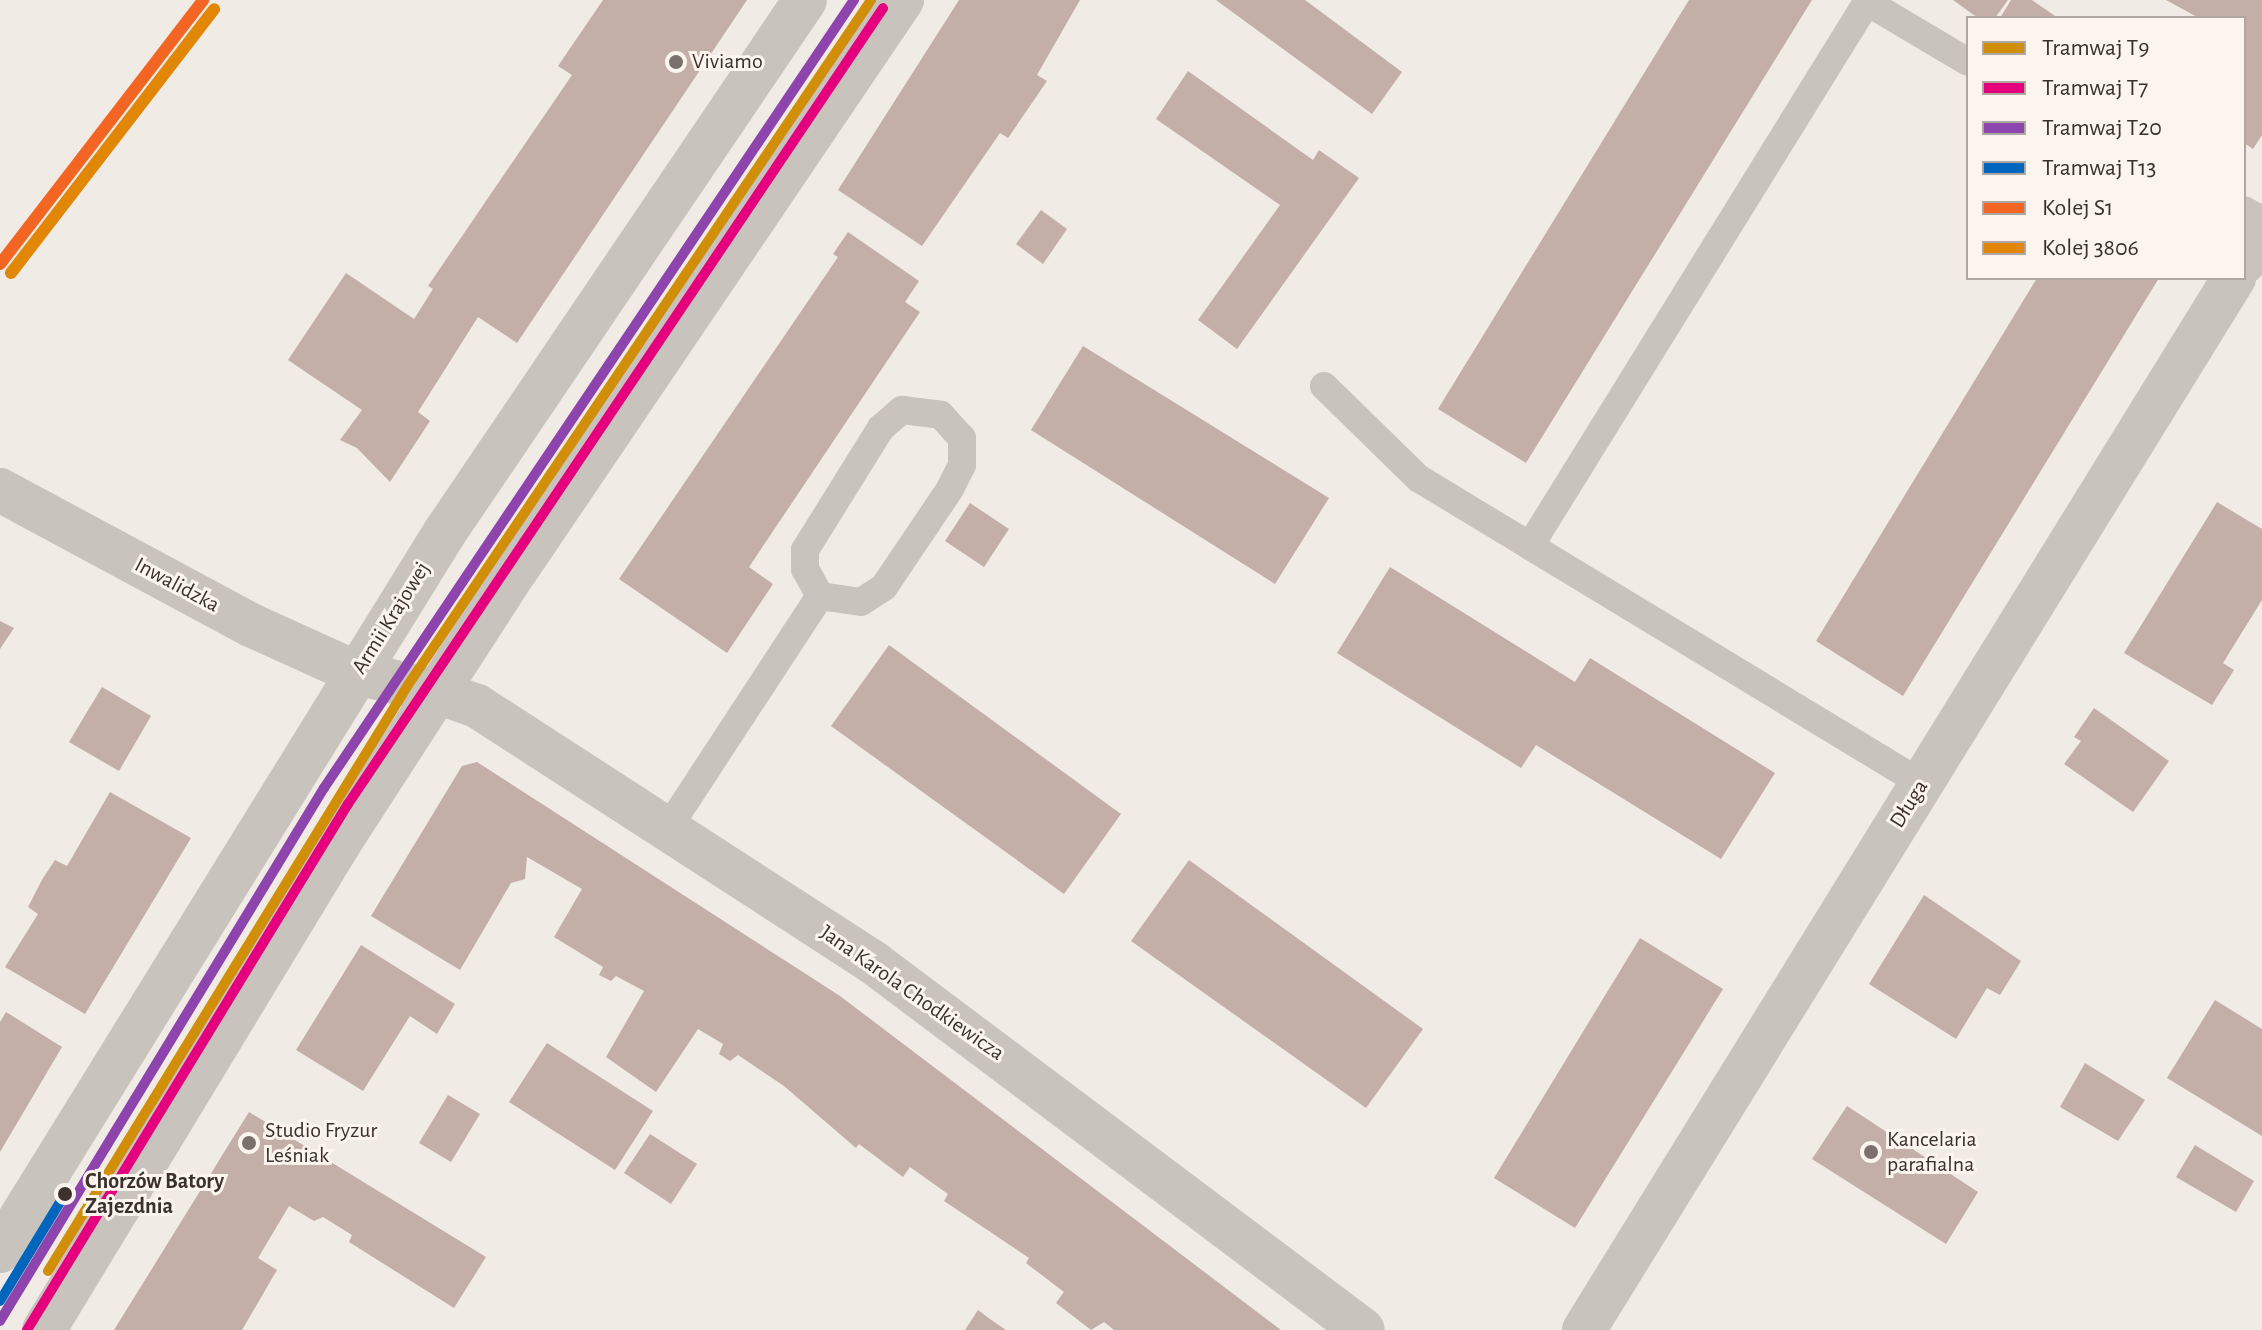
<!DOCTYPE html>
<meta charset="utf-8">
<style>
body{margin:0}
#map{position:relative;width:2262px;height:1330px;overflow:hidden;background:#f0ebe5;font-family:"Alegreya Sans",sans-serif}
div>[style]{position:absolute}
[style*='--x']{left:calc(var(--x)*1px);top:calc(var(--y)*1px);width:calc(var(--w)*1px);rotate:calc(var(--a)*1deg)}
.building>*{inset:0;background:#c3afa7}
.service>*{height:28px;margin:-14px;padding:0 14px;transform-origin:14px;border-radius:14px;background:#c9c3be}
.minor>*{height:44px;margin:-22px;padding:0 22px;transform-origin:22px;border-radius:22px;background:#c9c3be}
.tertiary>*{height:44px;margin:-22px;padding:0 22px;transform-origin:22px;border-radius:22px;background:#c9c3be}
.rail-1>*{height:12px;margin:-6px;padding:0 6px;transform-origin:6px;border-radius:6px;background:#f26522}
.rail-2>*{height:12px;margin:-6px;padding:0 6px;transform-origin:6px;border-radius:6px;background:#e28606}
.tram-1>*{height:10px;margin:-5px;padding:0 5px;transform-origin:5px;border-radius:5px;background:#d18e09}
.tram-2>*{height:10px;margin:-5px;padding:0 5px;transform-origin:5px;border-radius:5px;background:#e5007d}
.tram-3>*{height:10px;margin:-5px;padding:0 5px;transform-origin:5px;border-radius:5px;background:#8e44ad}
.tram-4>*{height:10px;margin:-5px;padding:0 5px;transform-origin:5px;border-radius:5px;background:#0065bd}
.dots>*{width:22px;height:22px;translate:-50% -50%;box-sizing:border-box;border:4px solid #fbf5ee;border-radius:50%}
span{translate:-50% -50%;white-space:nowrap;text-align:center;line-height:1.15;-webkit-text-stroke:6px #fbf5ee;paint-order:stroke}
.poi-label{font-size:22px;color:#3b302b}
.left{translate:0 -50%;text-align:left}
.street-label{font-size:22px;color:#3b302b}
.stop-label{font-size:22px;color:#3b302b;font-weight:700}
.legend{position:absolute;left:1966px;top:16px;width:280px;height:264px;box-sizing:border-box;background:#fbf5ee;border:2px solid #aea6a0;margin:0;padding:10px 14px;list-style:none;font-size:24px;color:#3b302b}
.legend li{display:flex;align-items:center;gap:16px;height:40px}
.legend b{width:40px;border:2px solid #aea6a0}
</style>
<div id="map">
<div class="building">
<div style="clip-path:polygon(603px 0,747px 0,517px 343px,478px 317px,418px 412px,430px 421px,390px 482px,357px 448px,340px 440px,362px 410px,288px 360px,346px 273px,414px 319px,433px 289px,428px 286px,572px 75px,558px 66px)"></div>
<div style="clip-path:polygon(959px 0,1080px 0,1037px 75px,1047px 81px,1008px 138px,1000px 133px,922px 246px,838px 190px)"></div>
<div style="clip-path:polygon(1216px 0,1305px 0,1402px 72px,1372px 114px)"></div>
<div style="clip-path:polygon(1689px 0,1812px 0,1526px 463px,1438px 409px)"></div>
<div style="clip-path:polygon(1953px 0,2008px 0,1995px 18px,1978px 18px)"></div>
<div style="clip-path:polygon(2011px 0,2032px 0,2058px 18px,2000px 18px)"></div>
<div style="clip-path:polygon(2166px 0,2262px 0,2262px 135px,2253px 149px,2244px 143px,2244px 18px,2199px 18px)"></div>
<div style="clip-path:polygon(1188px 71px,1313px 160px,1319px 150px,1359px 178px,1237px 349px,1198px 320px,1280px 205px,1156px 119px)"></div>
<div style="clip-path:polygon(1041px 210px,1067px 229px,1043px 264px,1016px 244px)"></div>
<div style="clip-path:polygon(848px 232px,919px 281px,905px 302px,920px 312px,749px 567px,773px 584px,727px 653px,619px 579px,838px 257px,833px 254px)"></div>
<div style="clip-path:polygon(2037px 278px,2159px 278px,1903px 696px,1816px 641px)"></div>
<div style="clip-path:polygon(1083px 346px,1329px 498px,1275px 584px,1031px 430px)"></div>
<div style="clip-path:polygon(2217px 502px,2262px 529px,2262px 600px,2223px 663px,2234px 670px,2212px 705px,2124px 653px)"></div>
<div style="clip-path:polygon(970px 503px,1009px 529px,984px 567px,945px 541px)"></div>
<div style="clip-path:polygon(1390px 567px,1575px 682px,1590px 658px,1775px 773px,1721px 859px,1536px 745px,1521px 768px,1337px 653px)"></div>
<div style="clip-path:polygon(0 621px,14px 628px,0 649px)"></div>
<div style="clip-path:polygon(889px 645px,1121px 814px,1064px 894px,831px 726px)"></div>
<div style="clip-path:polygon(102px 687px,151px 716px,119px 771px,69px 742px)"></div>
<div style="clip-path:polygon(2094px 708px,2169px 761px,2133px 812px,2064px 764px,2081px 741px,2074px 737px)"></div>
<div style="clip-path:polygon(477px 762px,840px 996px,1281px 1330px,1114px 1330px,1104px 1322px,1091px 1330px,1056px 1303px,1064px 1292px,1026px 1263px,1029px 1258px,944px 1201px,948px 1194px,910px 1167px,903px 1177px,859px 1144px,856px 1148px,784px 1086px,738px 1055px,730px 1061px,719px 1054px,723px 1044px,698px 1029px,656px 1092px,606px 1057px,644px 991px,616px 976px,611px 981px,599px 975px,603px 967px,554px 937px,582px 889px,527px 857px,525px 879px,511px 883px,460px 970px,371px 916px,462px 766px)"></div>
<div style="clip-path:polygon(110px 792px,191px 838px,85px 1014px,5px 967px,38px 914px,28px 907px,43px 878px,55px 860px,67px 866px)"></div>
<div style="clip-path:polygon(1189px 860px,1423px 1029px,1366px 1108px,1131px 941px)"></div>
<div style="clip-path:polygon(1924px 895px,2021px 961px,2000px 995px,1987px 988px,1956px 1039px,1869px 984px)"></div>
<div style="clip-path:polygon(1640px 938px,1723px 989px,1575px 1228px,1494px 1178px)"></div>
<div style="clip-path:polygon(361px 945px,455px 1004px,437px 1034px,410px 1016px,363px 1091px,296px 1050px)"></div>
<div style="clip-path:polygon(2215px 1000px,2262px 1029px,2262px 1136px,2167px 1078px)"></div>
<div style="clip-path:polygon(6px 1012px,62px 1047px,0 1152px,0 1022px)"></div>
<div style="clip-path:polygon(547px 1043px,653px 1111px,615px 1170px,509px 1102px)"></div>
<div style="clip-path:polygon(2085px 1063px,2145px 1100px,2118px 1141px,2060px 1107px)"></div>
<div style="clip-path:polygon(448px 1095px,480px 1114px,451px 1162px,419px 1143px)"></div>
<div style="clip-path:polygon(1847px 1106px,1978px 1192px,1946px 1244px,1812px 1159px)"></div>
<div style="clip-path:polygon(249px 1112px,486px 1257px,454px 1308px,349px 1242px,352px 1235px,323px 1217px,314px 1221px,289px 1206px,258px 1258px,277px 1270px,242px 1330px,114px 1330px)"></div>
<div style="clip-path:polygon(650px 1134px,697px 1164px,671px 1204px,624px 1173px)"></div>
<div style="clip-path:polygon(2195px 1145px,2254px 1181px,2236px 1212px,2176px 1177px)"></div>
<div style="clip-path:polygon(978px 1310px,990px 1319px,1006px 1330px,965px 1330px)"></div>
</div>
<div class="service">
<div style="--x:2244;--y:210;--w:21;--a:29"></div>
<div style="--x:1324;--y:386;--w:132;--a:44.4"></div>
<div style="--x:1418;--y:478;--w:588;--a:31.23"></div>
<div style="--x:1530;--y:546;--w:640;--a:-58.22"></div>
<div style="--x:1867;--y:2;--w:117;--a:30.7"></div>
<div style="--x:668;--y:828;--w:277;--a:-56.8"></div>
<div style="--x:820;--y:596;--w:31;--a:-119"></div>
<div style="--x:805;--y:569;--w:19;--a:-90"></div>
<div style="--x:805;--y:550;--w:144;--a:-58.1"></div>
<div style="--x:881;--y:428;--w:28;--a:-41"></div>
<div style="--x:902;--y:410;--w:39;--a:7"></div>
<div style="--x:941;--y:415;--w:31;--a:48"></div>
<div style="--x:962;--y:438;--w:27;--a:90"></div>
<div style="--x:962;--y:465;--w:27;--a:117"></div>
<div style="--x:950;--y:489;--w:118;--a:124"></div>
<div style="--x:884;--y:587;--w:27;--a:147"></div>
<div style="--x:861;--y:602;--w:41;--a:-171.7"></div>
</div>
<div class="minor">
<div style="--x:2244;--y:262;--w:35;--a:-59"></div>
<div style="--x:0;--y:490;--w:285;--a:28.3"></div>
<div style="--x:251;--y:625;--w:116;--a:24.4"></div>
<div style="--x:437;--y:692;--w:42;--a:19.3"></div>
<div style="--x:477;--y:706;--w:473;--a:32.9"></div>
<div style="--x:874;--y:963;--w:611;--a:36.89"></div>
<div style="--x:1584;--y:1330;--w:1237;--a:-58.29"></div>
</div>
<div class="tertiary">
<div style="--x:357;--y:673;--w:82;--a:13.4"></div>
<div style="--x:0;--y:1251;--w:846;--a:-58.25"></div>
<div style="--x:445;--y:532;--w:642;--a:-55.91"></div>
<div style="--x:44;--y:1330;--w:571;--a:-58.76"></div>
<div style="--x:340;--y:842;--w:322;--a:-57.1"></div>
<div style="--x:515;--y:572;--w:691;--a:-55.92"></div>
</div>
<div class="rail-1">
<div style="--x:0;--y:264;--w:333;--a:-52.4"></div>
</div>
<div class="rail-2">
<div style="--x:11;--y:273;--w:333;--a:-52.4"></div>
</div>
<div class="tram-1">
<div style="--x:48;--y:1271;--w:688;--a:-58.44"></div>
<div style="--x:408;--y:685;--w:827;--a:-55.94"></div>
</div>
<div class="tram-2">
<div style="--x:27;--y:1330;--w:616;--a:-58.61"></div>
<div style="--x:348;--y:804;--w:959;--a:-56.09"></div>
</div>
<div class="tram-3">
<div style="--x:0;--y:1321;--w:624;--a:-58.71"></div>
<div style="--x:324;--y:788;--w:950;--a:-56.08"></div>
</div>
<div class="tram-4">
<div style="--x:0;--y:1301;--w:125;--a:-58.7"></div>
</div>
<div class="dots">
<div style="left:676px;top:62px;background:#7a716c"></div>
<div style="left:249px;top:1143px;background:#7a716c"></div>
<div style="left:1871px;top:1152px;background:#7a716c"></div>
<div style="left:65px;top:1194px;background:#3b302b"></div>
</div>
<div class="poi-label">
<span class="left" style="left:692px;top:62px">Viviamo</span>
<span class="left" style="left:265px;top:1143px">Studio Fryzur<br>Leśniak</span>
<span class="left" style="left:1887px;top:1152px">Kancelaria<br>parafialna</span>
</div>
<div class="street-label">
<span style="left:177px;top:585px;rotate:28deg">Inwalidzka</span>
<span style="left:391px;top:618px;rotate:-58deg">Armii Krajowej</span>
<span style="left:1909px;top:804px;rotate:-58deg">Długa</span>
<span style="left:912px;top:993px;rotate:35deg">Jana Karola Chodkiewicza</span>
</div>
<div class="stop-label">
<span class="left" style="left:85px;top:1194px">Chorzów Batory<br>Zajezdnia</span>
</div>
<ul class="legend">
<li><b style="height:10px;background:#d18e09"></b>Tramwaj T9</li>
<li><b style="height:10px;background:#e5007d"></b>Tramwaj T7</li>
<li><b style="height:10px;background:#8e44ad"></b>Tramwaj T20</li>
<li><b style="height:10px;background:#0065bd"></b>Tramwaj T13</li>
<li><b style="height:10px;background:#f26522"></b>Kolej S1</li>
<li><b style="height:10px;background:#e28606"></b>Kolej 3806</li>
</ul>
</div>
